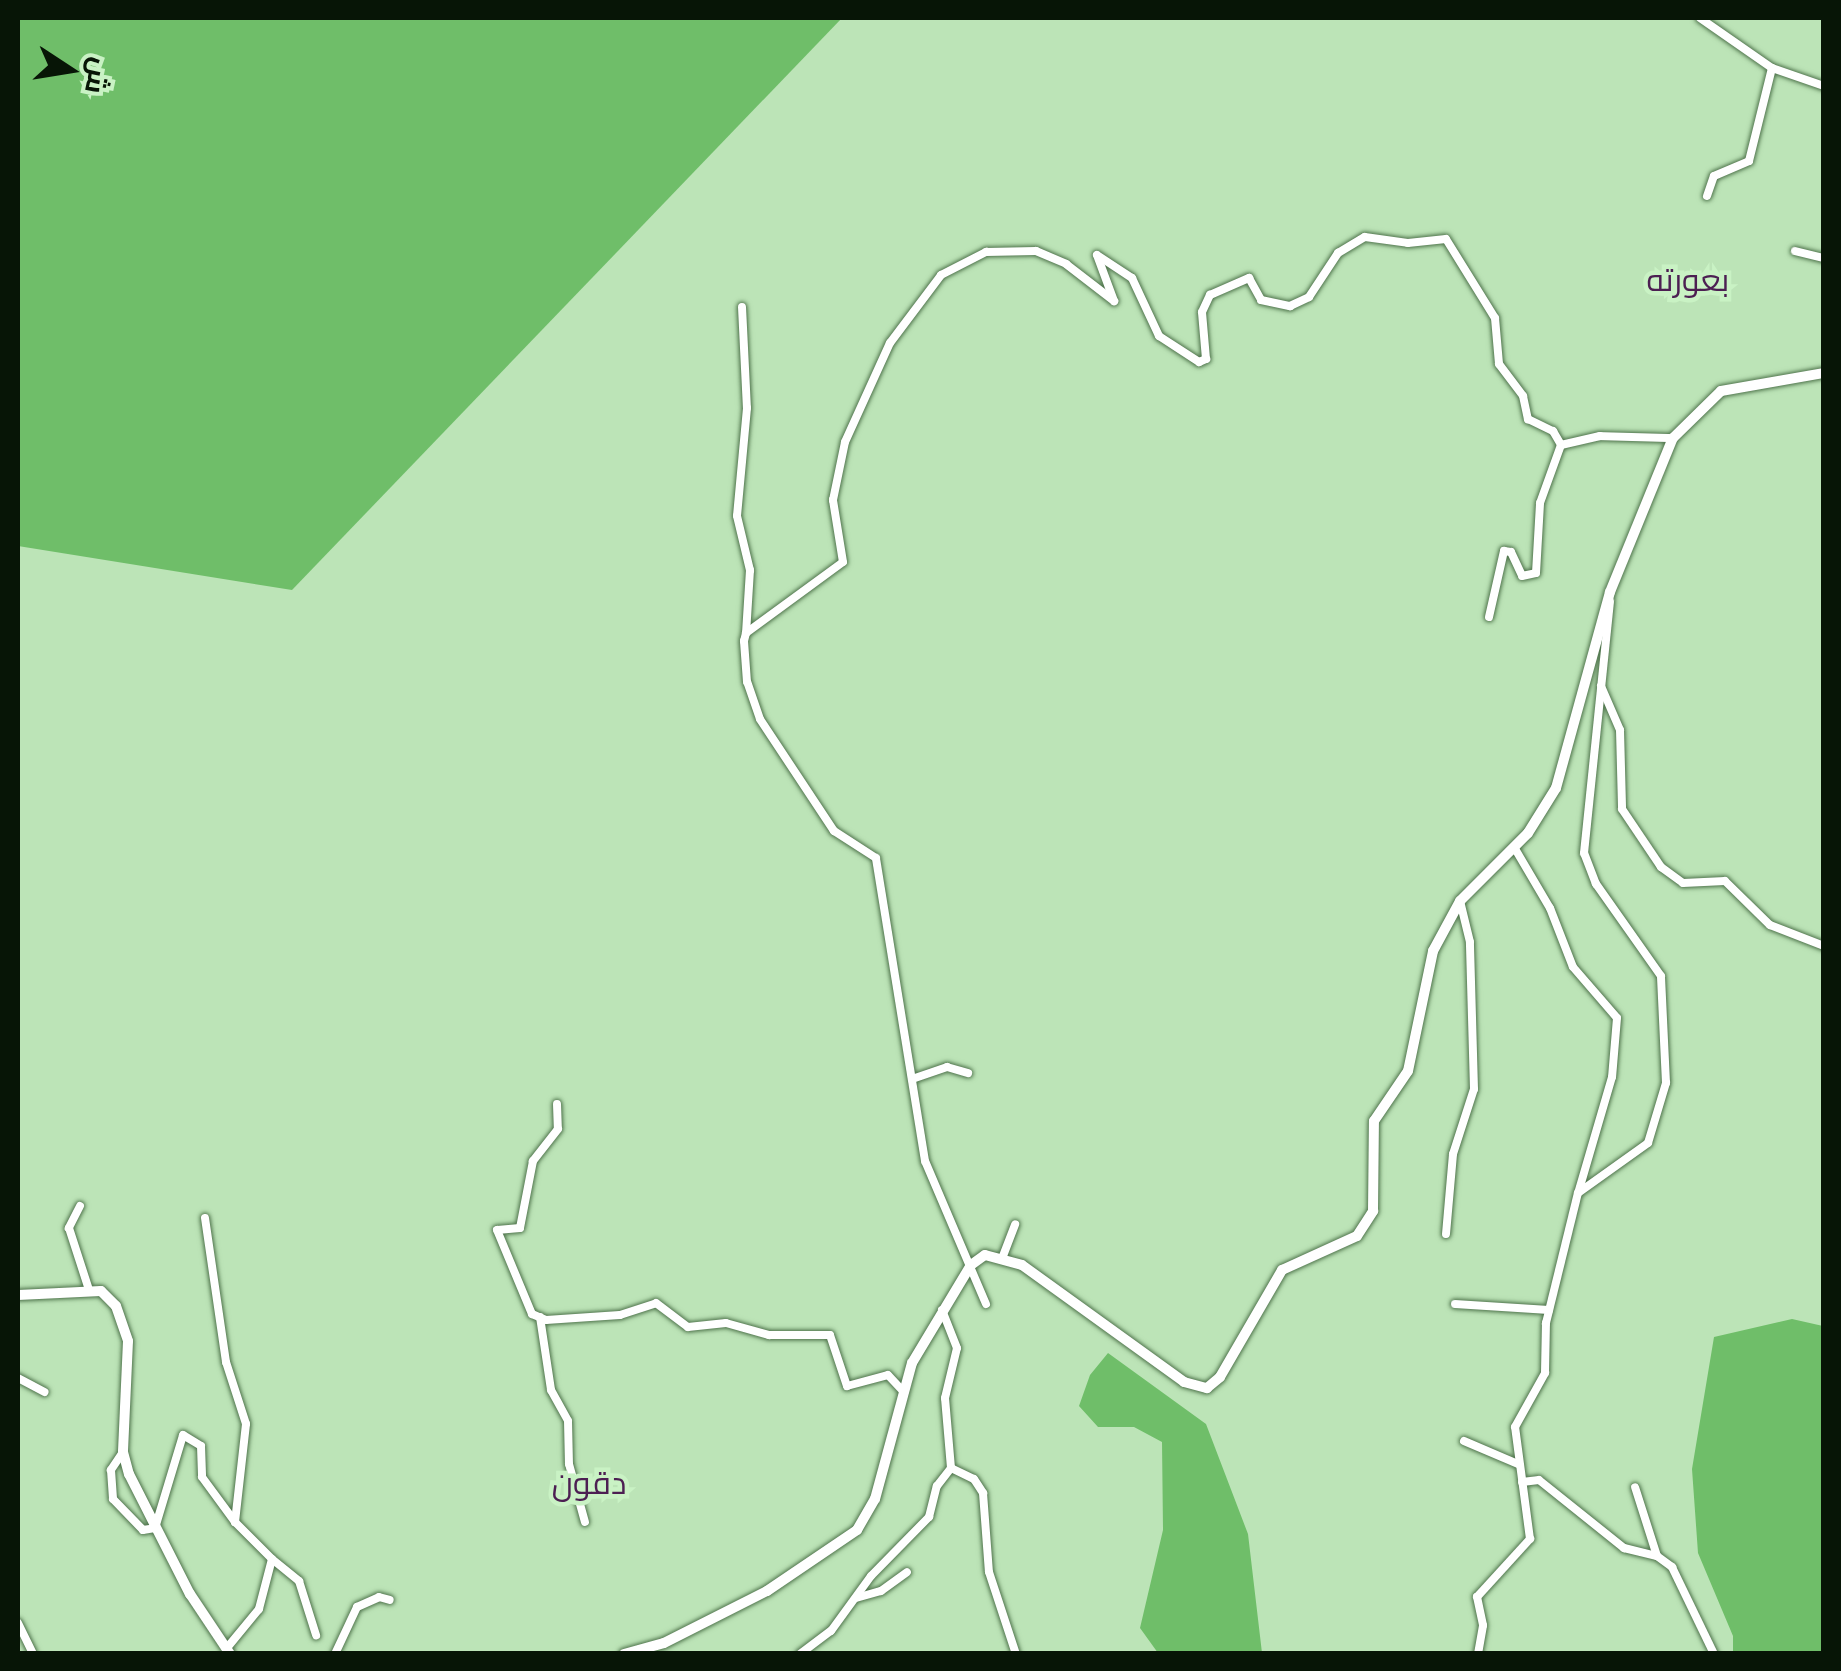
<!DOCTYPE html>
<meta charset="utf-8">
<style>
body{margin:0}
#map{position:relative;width:1841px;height:1671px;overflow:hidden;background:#bce4b7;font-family:"Noto Sans",Cairo,sans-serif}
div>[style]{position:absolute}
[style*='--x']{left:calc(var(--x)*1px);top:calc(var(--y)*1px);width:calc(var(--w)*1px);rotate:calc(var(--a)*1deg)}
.forest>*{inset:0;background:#6fbe69}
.roads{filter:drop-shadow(0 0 2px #4f744c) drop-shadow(0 0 2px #4f744c)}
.street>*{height:8px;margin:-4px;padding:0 4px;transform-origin:4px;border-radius:4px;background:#fff}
.secondary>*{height:10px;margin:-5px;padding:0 5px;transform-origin:5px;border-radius:5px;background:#fff}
span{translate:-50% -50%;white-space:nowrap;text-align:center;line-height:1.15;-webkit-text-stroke:9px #c9f2c4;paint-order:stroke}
.quarter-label{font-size:32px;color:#4c1f52}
.frame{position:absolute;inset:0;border:20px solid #071506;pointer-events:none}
.north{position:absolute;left:20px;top:20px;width:100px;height:100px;-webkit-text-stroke:8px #c9f2c4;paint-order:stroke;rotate:102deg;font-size:28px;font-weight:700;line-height:40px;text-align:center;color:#071506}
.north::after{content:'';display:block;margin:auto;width:35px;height:45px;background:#071506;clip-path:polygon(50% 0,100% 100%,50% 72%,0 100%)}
</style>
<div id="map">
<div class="forest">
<div style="clip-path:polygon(18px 18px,842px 18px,292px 590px,18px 546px)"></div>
<div style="clip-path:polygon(1792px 1319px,1823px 1326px,1823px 1653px,1733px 1653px,1733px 1636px,1698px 1553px,1692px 1469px,1714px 1337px)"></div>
<div style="clip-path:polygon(1108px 1353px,1206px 1424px,1248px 1534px,1262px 1653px,1158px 1653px,1140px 1628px,1163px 1530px,1162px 1442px,1134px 1427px,1098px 1427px,1079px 1406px,1090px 1375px)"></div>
</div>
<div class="roads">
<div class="street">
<div style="--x:1700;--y:18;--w:88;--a:34.8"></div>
<div style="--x:1772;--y:68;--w:55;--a:19.1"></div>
<div style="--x:1707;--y:196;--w:21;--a:-71"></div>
<div style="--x:1714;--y:176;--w:38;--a:-23"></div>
<div style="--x:1749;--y:161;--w:96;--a:-76.1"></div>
<div style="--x:1795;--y:251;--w:30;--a:14"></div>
<div style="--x:1097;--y:255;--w:42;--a:33.3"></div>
<div style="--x:1132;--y:278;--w:64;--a:65"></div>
<div style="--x:1159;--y:336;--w:48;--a:33"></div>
<div style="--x:1199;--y:362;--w:8;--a:-23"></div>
<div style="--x:1206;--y:359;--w:47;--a:-94.9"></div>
<div style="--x:1202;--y:312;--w:19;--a:-65"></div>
<div style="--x:1210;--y:295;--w:43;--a:-23.6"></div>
<div style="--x:1249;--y:278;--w:25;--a:61"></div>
<div style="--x:1261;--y:300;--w:30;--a:12"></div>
<div style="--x:1290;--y:306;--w:21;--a:-25"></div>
<div style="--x:1309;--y:297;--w:53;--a:-56.6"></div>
<div style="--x:1338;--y:253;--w:31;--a:-31"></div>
<div style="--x:1365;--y:237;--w:43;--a:7.9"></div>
<div style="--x:1408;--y:243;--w:38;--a:-6"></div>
<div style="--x:1446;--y:239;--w:93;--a:58.2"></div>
<div style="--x:1495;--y:318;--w:46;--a:85"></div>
<div style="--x:1499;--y:364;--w:40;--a:53"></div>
<div style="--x:1523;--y:396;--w:24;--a:78"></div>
<div style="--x:1528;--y:419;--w:28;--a:26"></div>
<div style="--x:1553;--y:431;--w:16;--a:60"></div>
<div style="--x:742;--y:307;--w:101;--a:87.2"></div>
<div style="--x:747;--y:408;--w:108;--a:95.3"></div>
<div style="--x:737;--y:516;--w:56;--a:76.5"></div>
<div style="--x:750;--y:570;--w:63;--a:93.6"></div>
<div style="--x:1489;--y:617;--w:68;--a:-77.2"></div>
<div style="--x:1504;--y:551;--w:7;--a:8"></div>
<div style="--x:1511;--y:552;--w:26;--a:65"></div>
<div style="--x:1522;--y:576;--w:14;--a:-12"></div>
<div style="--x:1536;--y:573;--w:70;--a:-86.7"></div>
<div style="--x:1540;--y:503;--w:62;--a:-70.1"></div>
<div style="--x:1561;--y:445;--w:40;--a:-13"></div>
<div style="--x:1600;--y:436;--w:73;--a:1.6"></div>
<div style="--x:1601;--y:686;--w:48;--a:66.6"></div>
<div style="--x:1620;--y:730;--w:79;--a:88.5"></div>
<div style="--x:1622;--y:809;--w:70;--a:56.1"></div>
<div style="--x:1661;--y:867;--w:27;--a:36"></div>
<div style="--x:1683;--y:883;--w:42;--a:-2.7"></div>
<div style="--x:1725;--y:881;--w:63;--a:44.4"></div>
<div style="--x:1770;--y:925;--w:58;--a:21.3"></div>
<div style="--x:1514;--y:847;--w:71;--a:59.5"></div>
<div style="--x:1550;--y:908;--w:63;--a:68.7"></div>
<div style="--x:1573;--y:967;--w:67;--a:49.2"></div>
<div style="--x:1617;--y:1018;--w:59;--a:94.8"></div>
<div style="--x:1612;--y:1077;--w:118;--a:106.3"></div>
<div style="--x:915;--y:1078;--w:34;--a:-19"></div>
<div style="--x:947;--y:1067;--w:22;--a:16"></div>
<div style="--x:557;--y:1104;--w:25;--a:88"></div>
<div style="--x:558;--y:1129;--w:41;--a:128"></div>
<div style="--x:533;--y:1161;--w:68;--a:101"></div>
<div style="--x:520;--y:1228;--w:23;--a:175"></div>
<div style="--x:497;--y:1230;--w:91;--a:67.4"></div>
<div style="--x:532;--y:1314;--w:15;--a:23"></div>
<div style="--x:546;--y:1320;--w:74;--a:-3.9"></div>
<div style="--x:620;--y:1315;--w:38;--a:-18"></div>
<div style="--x:656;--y:1303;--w:40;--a:37"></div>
<div style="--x:688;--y:1327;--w:38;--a:-6"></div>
<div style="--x:726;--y:1323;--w:45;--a:15.6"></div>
<div style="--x:769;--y:1335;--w:61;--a:0"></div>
<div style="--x:830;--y:1335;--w:54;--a:71.6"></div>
<div style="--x:847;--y:1386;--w:42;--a:-15"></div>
<div style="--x:888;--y:1375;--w:21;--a:47"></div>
<div style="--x:80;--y:1206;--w:25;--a:117"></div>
<div style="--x:69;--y:1228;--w:65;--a:72.1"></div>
<div style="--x:205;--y:1218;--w:146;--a:81.7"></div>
<div style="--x:226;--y:1362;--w:65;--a:72.1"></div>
<div style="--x:246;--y:1424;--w:99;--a:96.4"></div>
<div style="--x:235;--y:1522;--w:52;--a:45"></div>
<div style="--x:272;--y:1559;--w:52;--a:104.6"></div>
<div style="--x:259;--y:1609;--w:52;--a:129.5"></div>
<div style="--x:1446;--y:1234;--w:80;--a:-85"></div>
<div style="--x:1453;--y:1154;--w:68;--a:-72.1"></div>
<div style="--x:1474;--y:1089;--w:147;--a:-91.6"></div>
<div style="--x:1470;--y:942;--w:42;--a:-103.7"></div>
<div style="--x:1003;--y:1256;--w:34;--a:-69"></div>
<div style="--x:986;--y:1304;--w:155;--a:-113.1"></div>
<div style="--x:925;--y:1161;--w:307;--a:-99.2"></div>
<div style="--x:876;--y:858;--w:50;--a:-147.3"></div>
<div style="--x:834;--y:831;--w:134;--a:-123.5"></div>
<div style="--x:760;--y:719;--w:39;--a:-109"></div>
<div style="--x:747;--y:682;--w:41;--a:-94.2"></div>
<div style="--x:744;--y:641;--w:8;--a:-76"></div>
<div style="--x:746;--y:633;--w:120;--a:-36.2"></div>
<div style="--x:843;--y:562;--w:63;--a:-99.2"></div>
<div style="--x:833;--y:500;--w:59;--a:-78.3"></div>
<div style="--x:845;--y:442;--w:109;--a:-65.6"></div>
<div style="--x:890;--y:343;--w:85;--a:-53.1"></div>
<div style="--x:941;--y:275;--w:51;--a:-27.1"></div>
<div style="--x:986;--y:252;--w:50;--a:-1.1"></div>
<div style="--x:1036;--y:251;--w:33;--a:23"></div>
<div style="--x:1066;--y:264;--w:61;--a:37.6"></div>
<div style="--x:1114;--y:301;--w:49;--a:-110.3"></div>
<div style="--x:1455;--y:1304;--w:94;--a:3.7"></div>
<div style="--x:540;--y:1317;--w:74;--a:81.4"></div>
<div style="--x:551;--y:1390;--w:35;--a:61"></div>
<div style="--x:568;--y:1421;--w:43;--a:88.7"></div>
<div style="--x:569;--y:1464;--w:60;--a:74.6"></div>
<div style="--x:18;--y:1378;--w:30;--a:28"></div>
<div style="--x:1464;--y:1441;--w:59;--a:23.1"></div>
<div style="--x:123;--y:1452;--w:22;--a:124"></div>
<div style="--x:111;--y:1470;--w:29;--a:86"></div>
<div style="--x:113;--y:1499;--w:43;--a:45.9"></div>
<div style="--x:143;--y:1530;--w:12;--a:-9"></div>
<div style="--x:155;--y:1528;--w:97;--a:-73.2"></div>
<div style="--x:183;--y:1435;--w:21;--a:31"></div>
<div style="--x:201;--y:1446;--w:31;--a:88"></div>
<div style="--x:202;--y:1477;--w:56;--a:53.7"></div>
<div style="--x:951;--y:1468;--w:25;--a:26"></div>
<div style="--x:974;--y:1479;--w:17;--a:57"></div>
<div style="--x:983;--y:1493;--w:79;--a:85.7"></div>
<div style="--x:989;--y:1572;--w:86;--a:71.8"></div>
<div style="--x:1522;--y:1482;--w:17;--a:-7"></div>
<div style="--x:1539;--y:1480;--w:109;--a:38.7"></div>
<div style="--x:1624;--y:1548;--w:34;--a:14"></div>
<div style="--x:1657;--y:1556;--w:72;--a:-107.7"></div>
<div style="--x:1657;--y:1556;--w:19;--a:36"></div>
<div style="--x:1672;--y:1567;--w:97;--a:64.2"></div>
<div style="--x:272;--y:1559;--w:35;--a:39"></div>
<div style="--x:299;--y:1581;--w:57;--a:72.5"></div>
<div style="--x:856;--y:1598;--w:26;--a:-16"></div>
<div style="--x:881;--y:1591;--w:32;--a:-36"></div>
<div style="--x:18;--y:1623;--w:34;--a:64"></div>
<div style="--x:335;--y:1654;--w:52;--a:-64.9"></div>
<div style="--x:357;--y:1607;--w:24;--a:-24"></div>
<div style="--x:379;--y:1597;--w:11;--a:15"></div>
<div style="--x:800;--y:1654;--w:39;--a:-37"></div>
<div style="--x:831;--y:1631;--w:68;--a:-54"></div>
<div style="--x:871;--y:1576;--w:83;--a:-45.5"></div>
<div style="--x:929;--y:1517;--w:32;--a:-76"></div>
<div style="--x:937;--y:1486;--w:23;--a:-52"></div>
<div style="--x:951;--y:1468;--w:70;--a:-94.9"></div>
<div style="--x:945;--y:1398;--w:51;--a:-76.5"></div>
<div style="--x:957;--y:1348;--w:41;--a:-111.5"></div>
<div style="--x:1478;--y:1654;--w:29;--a:-80"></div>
<div style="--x:1483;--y:1625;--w:29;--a:-102"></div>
<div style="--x:1477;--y:1597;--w:79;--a:-47.6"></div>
<div style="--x:1530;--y:1539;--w:113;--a:-97.6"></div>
<div style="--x:1515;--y:1427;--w:62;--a:-60.9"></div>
<div style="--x:1545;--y:1373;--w:50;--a:-88.9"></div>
<div style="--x:1546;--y:1323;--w:134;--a:-76.2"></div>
<div style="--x:1578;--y:1193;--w:86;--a:-35.5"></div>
<div style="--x:1648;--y:1143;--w:63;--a:-73.3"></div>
<div style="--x:1666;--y:1083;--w:107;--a:-92.7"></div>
<div style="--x:1661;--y:976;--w:113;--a:-125.2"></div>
<div style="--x:1596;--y:884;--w:33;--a:-111"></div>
<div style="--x:1584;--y:853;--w:253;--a:-84.1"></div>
</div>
<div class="secondary">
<div style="--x:18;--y:1295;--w:83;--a:-2.8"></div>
<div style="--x:101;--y:1291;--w:21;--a:45"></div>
<div style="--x:116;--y:1306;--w:37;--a:71"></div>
<div style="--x:128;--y:1341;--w:111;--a:92.6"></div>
<div style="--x:123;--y:1452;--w:23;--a:75"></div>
<div style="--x:129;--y:1474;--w:135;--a:63.1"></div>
<div style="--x:190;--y:1594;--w:72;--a:56.3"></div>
<div style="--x:624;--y:1654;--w:41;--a:-15.4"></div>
<div style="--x:664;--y:1643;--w:115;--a:-26.8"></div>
<div style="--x:767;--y:1591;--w:109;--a:-34.1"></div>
<div style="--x:857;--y:1530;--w:36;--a:-60"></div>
<div style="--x:875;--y:1499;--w:141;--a:-74.8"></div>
<div style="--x:912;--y:1363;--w:114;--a:-59"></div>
<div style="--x:971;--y:1265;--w:17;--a:-36"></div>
<div style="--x:985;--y:1255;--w:38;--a:15"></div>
<div style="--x:1022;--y:1265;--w:200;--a:35.8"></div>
<div style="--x:1184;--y:1382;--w:24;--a:15"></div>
<div style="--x:1207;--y:1388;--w:17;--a:-40"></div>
<div style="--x:1220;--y:1377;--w:124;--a:-59.9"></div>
<div style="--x:1282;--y:1270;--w:82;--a:-24.4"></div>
<div style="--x:1357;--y:1236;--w:30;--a:-57"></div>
<div style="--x:1373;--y:1211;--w:90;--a:-89.4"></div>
<div style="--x:1374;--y:1121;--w:60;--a:-55.8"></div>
<div style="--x:1408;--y:1071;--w:123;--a:-78.2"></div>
<div style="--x:1433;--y:951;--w:57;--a:-61.6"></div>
<div style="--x:1460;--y:901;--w:96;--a:-45"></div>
<div style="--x:1528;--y:833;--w:53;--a:-58.1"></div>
<div style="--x:1556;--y:788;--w:203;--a:-74.6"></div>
<div style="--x:1610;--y:592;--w:166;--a:-67.8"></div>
<div style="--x:1673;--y:438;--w:67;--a:-44.4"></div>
<div style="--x:1721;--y:391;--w:105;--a:-9.9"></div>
</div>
</div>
<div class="quarter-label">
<span style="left:1688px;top:279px">بعورته</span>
<span style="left:589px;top:1482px">دقون</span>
</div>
<div class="frame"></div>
<div class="north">ش</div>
</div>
